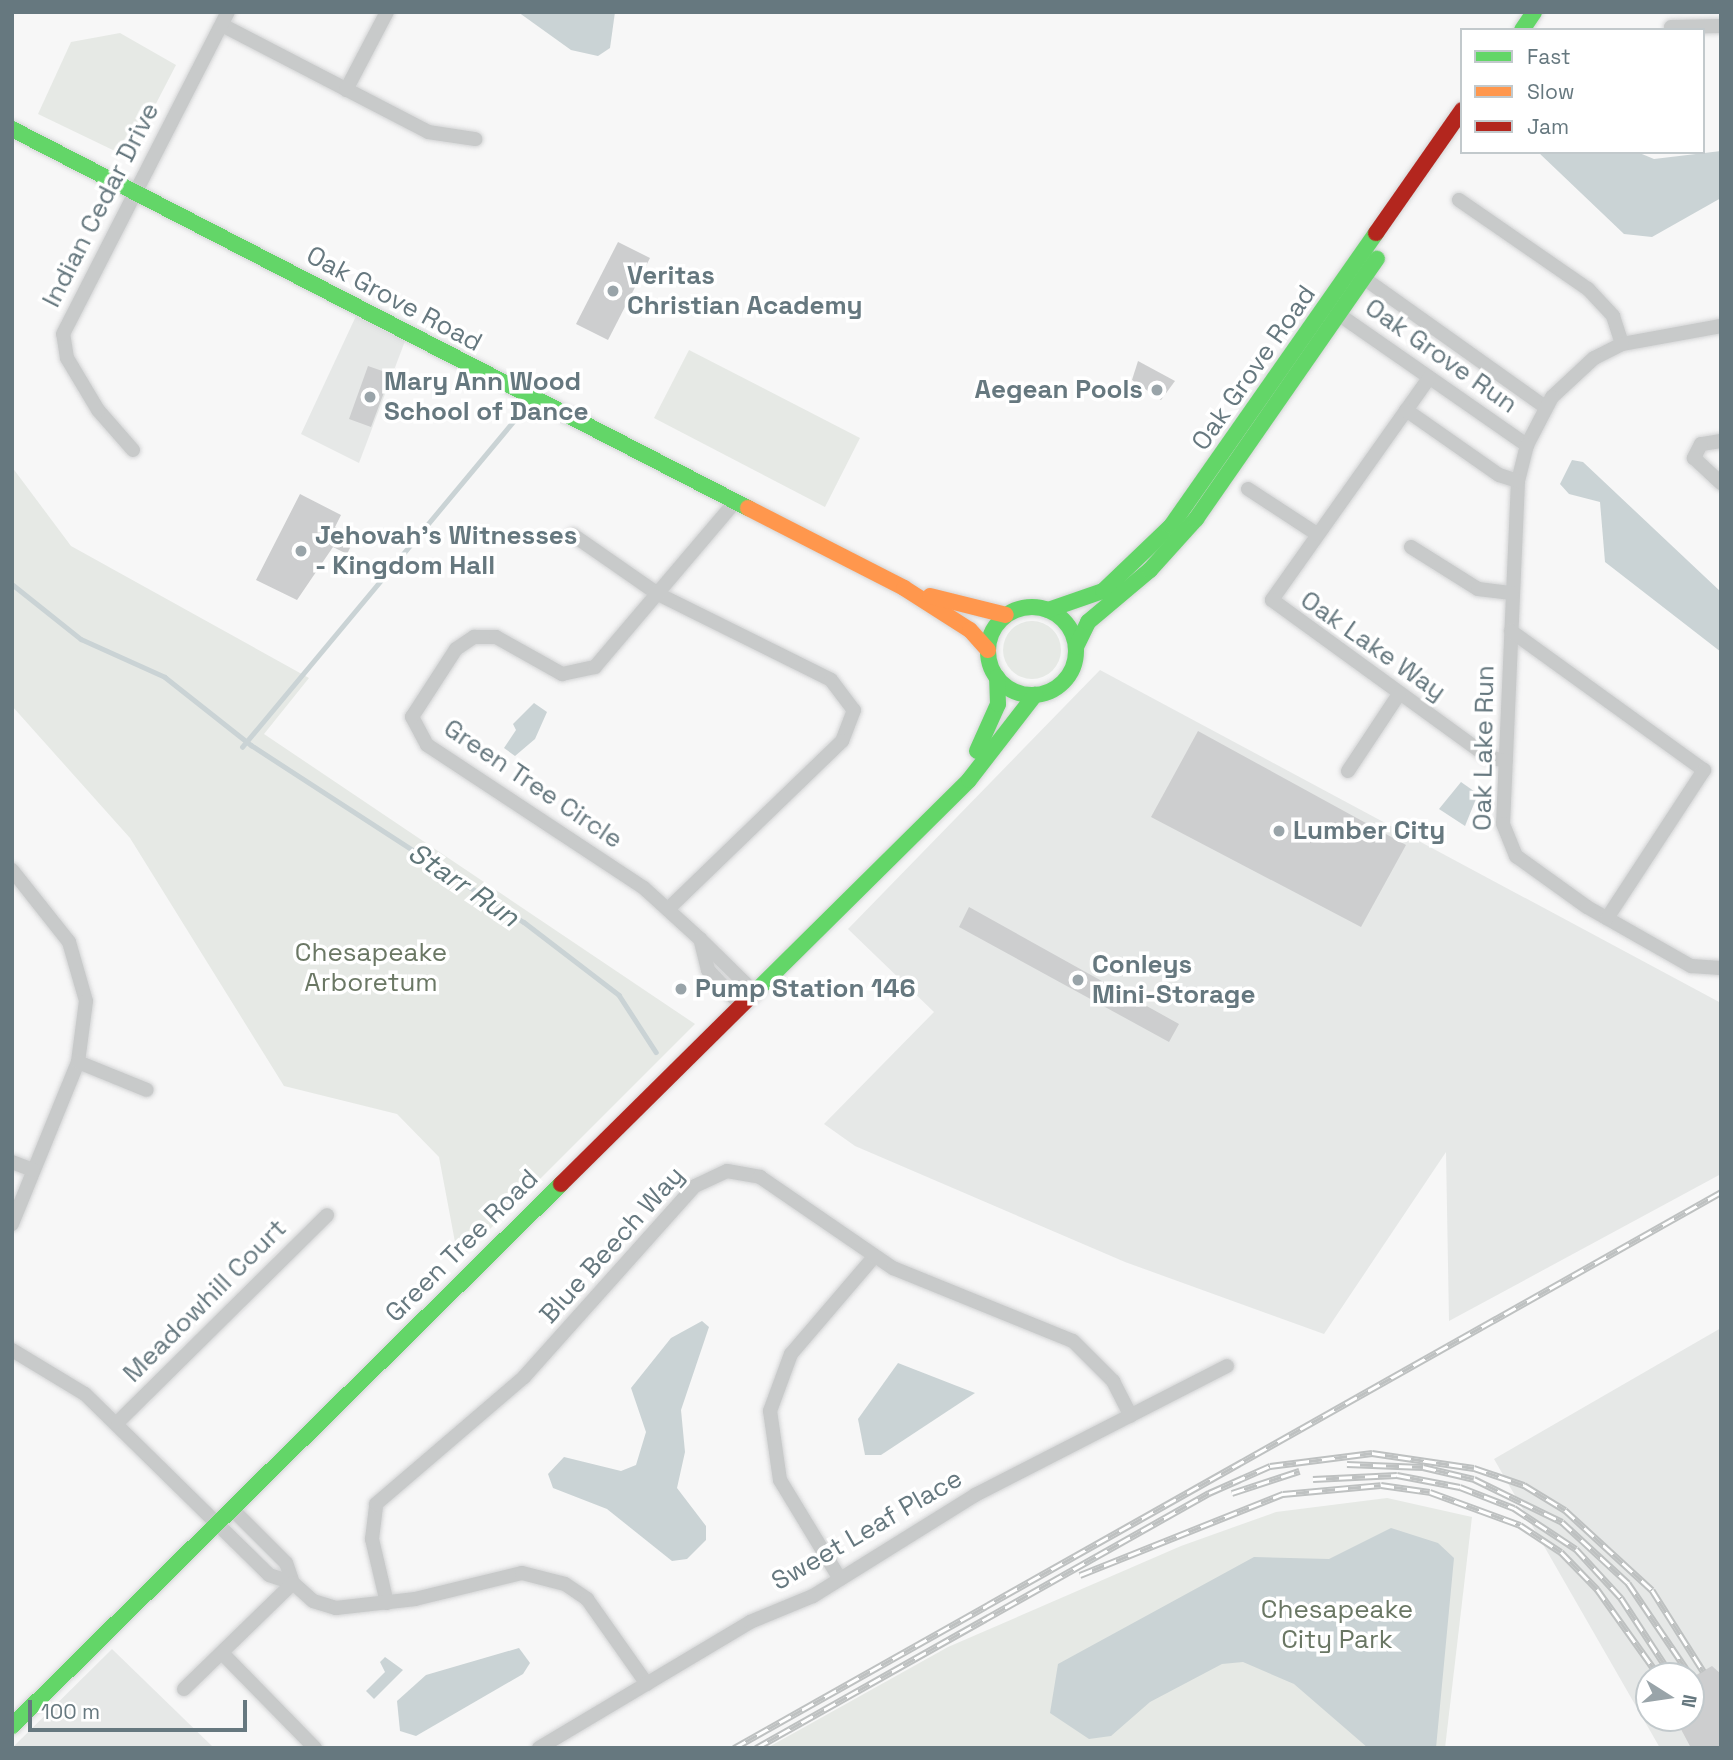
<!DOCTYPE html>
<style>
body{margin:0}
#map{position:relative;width:1733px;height:1760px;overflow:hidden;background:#f7f7f7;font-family:"Space Grotesk",sans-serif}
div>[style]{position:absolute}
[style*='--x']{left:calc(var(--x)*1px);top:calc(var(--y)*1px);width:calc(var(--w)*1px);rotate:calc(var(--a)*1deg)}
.built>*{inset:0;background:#e6e8e7}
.green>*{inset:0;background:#e6e9e5}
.round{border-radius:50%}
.water>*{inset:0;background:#cad3d5}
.stream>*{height:4.5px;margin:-2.25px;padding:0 2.25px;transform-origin:2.25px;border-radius:2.25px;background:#cad3d5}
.building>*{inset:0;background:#cdcecf}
.roads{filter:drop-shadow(0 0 2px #d3d4d5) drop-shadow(0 0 2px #d3d4d5)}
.street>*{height:14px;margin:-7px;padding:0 7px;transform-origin:7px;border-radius:7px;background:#c8caca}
.fast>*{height:16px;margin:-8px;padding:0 8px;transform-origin:8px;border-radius:8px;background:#63d668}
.fast>.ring{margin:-8px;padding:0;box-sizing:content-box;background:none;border:16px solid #63d668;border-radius:50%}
.slow>*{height:16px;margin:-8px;padding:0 8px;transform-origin:8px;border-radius:8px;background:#ff974d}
.jam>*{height:16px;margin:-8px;padding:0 8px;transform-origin:8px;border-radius:8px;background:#b3261e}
.rail>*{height:7px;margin-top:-3.5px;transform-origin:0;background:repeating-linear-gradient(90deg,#fff 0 13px,#bec1c1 0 26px);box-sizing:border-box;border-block:2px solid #bec1c1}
.dots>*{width:19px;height:19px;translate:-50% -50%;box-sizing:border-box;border:4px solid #fff;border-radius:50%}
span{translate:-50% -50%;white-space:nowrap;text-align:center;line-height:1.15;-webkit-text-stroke:7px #fff;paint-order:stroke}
.street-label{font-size:26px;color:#66787f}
.poi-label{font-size:26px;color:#66787f;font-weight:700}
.left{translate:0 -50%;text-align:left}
.right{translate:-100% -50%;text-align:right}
.park-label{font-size:26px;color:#6a7764}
.water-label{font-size:28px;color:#607679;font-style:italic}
.frame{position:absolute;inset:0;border:14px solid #66787f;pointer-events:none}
.legend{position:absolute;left:1460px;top:28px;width:245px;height:126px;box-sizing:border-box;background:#fff;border:2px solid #c2c9cc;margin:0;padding:9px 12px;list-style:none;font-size:21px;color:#66787f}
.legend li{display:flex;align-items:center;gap:14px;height:35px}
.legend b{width:35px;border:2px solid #c2c9cc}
.north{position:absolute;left:1635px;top:1662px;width:70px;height:70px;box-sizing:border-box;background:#fff;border:2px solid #c2c9cc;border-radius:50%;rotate:102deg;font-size:19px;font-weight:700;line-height:28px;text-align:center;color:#66787f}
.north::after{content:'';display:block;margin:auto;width:24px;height:32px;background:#99a4a9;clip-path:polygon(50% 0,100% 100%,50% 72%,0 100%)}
.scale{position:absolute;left:28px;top:1700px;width:219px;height:32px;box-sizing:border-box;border:4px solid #66787f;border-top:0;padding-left:9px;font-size:21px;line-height:24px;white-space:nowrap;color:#66787f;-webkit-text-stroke:5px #fff;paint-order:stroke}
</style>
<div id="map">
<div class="built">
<div style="clip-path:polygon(356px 316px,405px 341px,359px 463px,301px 434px)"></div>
<div style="clip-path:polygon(1100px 670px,1721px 1003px,1721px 1174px,1449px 1321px,1446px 1152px,1324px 1334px,1125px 1262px,855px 1146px,824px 1124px,934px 1012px,848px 929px)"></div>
<div style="clip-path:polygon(evenodd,1721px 1328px,1721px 1748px,1660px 1748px,1494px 1459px,1721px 1328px,1649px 1676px,1691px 1676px,1691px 1718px,1649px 1718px,1649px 1676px)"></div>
<div style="clip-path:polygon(112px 1649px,214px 1748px,12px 1748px)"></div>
</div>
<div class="green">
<div style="clip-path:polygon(120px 33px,176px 65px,135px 144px,117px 152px,38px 114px,71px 42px)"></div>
<div style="clip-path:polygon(689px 350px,860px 438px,825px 507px,654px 418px)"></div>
<div style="clip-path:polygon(12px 467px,71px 546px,309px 678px,264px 734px,695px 1024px,467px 1252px,455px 1242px,439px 1157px,397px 1114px,284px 1086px,130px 838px,12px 706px)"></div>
<div class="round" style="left:1003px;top:621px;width:58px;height:58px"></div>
<div style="clip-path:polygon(1387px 1498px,1472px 1517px,1445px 1748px,767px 1748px,948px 1647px,1181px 1546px,1276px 1512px)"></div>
</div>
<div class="water">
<div style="clip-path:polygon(518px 12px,615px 12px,610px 48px,598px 56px,571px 50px)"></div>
<div style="clip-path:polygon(1721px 151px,1721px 198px,1652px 237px,1624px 234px,1538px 152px,1637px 152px,1654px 159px)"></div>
<div style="clip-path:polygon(1572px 460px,1583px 462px,1721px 592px,1721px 652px,1605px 562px,1600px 502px,1569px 494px,1560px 484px)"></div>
<div style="clip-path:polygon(534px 703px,547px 712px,535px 739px,515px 756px,504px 748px,516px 730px,513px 724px)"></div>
<div style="clip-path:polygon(1461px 782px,1478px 794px,1465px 826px,1439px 809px)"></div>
<div style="clip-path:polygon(702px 1321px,709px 1327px,681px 1410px,685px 1452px,677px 1488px,706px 1526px,706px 1540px,687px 1559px,672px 1561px,607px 1509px,553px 1488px,548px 1474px,564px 1457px,621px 1471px,636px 1465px,646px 1432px,631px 1388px,671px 1338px)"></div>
<div style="clip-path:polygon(898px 1363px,975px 1393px,881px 1455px,865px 1455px,858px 1419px)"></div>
<div style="clip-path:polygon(1391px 1528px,1438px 1543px,1454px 1558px,1436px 1748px,1368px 1748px,1294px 1684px,1243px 1662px,1222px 1664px,1150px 1702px,1111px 1736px,1089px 1739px,1050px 1713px,1058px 1664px,1254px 1557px,1329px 1559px)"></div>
<div style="clip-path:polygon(519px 1648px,530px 1663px,523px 1674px,416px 1736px,400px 1731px,397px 1701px,426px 1675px)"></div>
<div style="clip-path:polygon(385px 1657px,403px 1670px,374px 1699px,366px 1691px,385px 1672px,380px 1662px)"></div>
</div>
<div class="stream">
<div style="--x:12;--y:584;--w:88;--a:38.6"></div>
<div style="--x:81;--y:639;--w:92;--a:24.3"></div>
<div style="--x:165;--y:677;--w:110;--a:38.3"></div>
<div style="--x:251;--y:745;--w:325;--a:33"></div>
<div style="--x:524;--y:922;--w:120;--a:37.5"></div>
<div style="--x:619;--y:995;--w:68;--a:57"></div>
<div style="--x:242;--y:747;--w:433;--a:-50.2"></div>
</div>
<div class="building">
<div style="clip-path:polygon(618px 242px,650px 258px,608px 340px,576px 324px)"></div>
<div style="clip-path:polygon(1138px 361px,1175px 381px,1161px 400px,1132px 380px)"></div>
<div style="clip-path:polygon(368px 366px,391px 374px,371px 427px,349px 419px)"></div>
<div style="clip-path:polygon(300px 494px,341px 515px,335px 527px,355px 538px,347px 554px,333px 547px,297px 600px,256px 580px)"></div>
<div style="clip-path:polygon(1198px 731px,1406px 845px,1361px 927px,1151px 817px)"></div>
<div style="clip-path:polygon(969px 907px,1179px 1024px,1169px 1042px,959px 927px)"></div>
<div style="clip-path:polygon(1712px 1666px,1721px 1674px,1721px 1748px,1691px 1748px,1675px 1718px,1691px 1718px,1691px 1678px)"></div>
</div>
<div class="roads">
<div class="street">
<div style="--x:222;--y:25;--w:232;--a:27.4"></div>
<div style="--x:428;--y:132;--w:48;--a:8.5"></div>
<div style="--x:1671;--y:27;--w:50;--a:-1.1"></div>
<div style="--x:346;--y:90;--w:88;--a:-62.3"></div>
<div style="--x:1459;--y:200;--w:157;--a:34.6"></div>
<div style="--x:1588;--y:289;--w:37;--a:47"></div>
<div style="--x:1613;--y:316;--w:29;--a:72"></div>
<div style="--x:1358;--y:274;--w:229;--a:35.4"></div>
<div style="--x:1331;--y:309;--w:239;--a:34.8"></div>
<div style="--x:1721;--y:326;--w:101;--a:169.7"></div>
<div style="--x:1622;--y:344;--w:31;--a:153"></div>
<div style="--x:1594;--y:358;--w:57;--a:137.1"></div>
<div style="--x:1552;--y:397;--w:54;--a:117.5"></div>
<div style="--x:1527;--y:445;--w:37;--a:104"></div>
<div style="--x:1518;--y:481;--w:343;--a:92.5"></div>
<div style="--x:1503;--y:824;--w:35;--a:68"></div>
<div style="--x:1516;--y:856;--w:87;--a:35.7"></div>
<div style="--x:1587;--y:907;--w:120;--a:29.6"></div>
<div style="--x:1691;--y:966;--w:30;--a:4"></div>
<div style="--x:1429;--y:378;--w:272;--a:125.3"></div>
<div style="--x:1272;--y:600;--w:267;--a:36"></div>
<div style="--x:1488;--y:757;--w:18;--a:13"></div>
<div style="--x:1406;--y:410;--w:113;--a:35"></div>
<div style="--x:1499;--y:475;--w:20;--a:18"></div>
<div style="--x:1721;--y:441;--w:20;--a:171"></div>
<div style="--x:1701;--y:444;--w:16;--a:117"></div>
<div style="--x:1694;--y:458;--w:37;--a:43"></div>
<div style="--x:133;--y:450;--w:53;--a:-131.2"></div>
<div style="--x:98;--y:410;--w:61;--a:-120.8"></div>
<div style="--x:67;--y:358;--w:24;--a:-99"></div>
<div style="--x:63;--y:334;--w:362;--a:-62.9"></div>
<div style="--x:1248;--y:489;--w:82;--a:33.1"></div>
<div style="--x:573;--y:535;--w:103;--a:34.8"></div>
<div style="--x:658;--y:594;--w:193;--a:26.4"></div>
<div style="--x:831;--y:680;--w:38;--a:53"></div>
<div style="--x:854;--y:710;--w:33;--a:111"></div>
<div style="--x:842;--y:741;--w:240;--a:136"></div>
<div style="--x:1411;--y:547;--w:79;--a:32.1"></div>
<div style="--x:1478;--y:589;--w:34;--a:7"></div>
<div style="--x:1511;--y:631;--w:238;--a:35.8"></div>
<div style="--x:1704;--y:770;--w:177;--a:123.2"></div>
<div style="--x:1348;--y:771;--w:92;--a:-56.5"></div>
<div style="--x:12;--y:870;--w:92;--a:51.6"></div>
<div style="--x:69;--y:942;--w:61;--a:73.9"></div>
<div style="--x:86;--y:1001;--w:62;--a:97.5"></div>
<div style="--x:78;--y:1062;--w:175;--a:112.2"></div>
<div style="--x:700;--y:939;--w:76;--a:-137.7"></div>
<div style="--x:644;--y:888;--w:260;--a:-146.6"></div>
<div style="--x:427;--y:745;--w:32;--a:-118"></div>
<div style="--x:412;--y:717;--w:81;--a:-57.1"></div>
<div style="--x:456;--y:649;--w:22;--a:-34"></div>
<div style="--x:474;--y:637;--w:22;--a:0"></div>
<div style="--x:496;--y:637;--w:76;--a:29.3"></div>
<div style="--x:562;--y:674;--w:34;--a:-12"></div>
<div style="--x:595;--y:667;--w:215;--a:-49.7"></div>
<div style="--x:740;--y:1004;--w:47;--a:-133.3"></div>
<div style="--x:708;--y:970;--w:32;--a:-104"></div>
<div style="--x:700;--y:939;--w:74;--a:44.5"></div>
<div style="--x:78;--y:1062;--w:74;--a:22.1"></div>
<div style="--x:12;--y:1162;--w:22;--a:21"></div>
<div style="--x:12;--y:1350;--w:85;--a:31.1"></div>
<div style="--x:85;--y:1394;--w:258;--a:44.5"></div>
<div style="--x:269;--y:1575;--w:25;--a:18"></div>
<div style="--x:293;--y:1583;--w:21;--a:-109"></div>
<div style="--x:286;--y:1563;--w:76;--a:-135"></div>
<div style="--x:118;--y:1422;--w:294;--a:-44.7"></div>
<div style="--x:840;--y:1579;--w:116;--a:-121.2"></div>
<div style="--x:780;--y:1480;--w:70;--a:-98.2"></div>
<div style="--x:770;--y:1411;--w:61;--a:-69.8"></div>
<div style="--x:791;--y:1354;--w:126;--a:-49.5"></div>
<div style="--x:387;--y:1603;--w:66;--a:-103.2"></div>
<div style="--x:372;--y:1539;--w:35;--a:-83"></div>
<div style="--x:376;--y:1504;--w:195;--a:-40.6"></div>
<div style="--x:524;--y:1377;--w:256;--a:-48.2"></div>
<div style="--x:695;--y:1186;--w:35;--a:-25"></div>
<div style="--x:727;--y:1171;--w:34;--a:10"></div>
<div style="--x:760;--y:1177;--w:161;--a:34.4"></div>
<div style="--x:893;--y:1268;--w:194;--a:22.1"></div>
<div style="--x:1073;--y:1341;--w:57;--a:45"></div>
<div style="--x:1113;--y:1381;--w:39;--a:63"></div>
<div style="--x:222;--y:1653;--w:133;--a:45.6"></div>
<div style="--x:184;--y:1689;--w:152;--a:-44.2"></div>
<div style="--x:293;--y:1583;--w:27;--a:42"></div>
<div style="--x:313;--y:1601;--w:24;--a:17"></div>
<div style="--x:336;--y:1608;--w:80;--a:-6.5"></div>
<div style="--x:415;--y:1599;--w:110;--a:-13.7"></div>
<div style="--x:522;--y:1573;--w:44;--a:14.3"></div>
<div style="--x:565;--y:1584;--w:27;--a:34"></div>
<div style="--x:587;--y:1599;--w:104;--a:54.8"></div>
<div style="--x:539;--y:1748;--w:246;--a:-30.8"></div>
<div style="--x:750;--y:1622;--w:68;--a:-22.4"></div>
<div style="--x:813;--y:1596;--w:191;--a:-31.9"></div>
<div style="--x:975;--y:1495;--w:283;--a:-27.1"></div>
</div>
<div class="fast">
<div style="--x:1522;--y:30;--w:22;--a:-56"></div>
<div style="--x:12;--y:129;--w:828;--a:27.25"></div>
<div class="ring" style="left:988px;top:607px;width:72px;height:72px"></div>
<div style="--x:1048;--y:610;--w:58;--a:-19.1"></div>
<div style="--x:1103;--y:591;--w:94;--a:-43.7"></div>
<div style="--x:1171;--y:526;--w:358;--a:-55"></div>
<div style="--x:1076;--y:647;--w:28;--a:-64"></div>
<div style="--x:1088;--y:622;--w:81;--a:-40"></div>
<div style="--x:1150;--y:570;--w:69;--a:-48"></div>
<div style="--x:1196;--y:519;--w:317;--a:-55.2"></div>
<div style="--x:977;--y:751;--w:51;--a:-65.9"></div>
<div style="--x:998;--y:704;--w:27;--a:-92"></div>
<div style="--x:755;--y:992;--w:301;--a:-44.7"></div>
<div style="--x:969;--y:780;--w:108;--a:-52.2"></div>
<div style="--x:12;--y:1726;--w:771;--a:-44.63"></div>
</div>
<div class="slow">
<div style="--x:748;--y:508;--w:175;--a:27.1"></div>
<div style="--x:904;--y:588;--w:78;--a:32.5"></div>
<div style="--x:970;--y:630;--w:27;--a:48"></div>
<div style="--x:930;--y:596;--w:78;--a:14"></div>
</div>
<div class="jam">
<div style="--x:1376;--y:233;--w:150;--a:-55"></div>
<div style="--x:561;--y:1184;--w:273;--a:-44.7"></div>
</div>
</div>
<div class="rail">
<div style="--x:1347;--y:1464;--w:76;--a:2.3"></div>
<div style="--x:1423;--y:1467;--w:52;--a:13.2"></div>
<div style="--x:1474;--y:1479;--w:98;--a:26"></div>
<div style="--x:1562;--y:1522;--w:90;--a:42.7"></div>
<div style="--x:1628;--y:1583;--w:112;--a:55.9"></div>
<div style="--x:1313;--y:1479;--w:84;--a:-2.7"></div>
<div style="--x:1397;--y:1475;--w:64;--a:10.8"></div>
<div style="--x:1460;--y:1487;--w:58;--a:21.3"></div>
<div style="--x:1514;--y:1508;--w:74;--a:33.5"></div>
<div style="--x:1576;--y:1549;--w:67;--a:47.4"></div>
<div style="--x:1621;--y:1598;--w:93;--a:56.8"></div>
<div style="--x:1232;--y:1493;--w:71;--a:-18.2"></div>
<div style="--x:1080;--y:1575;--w:219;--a:-21.8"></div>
<div style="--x:1283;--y:1494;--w:98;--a:-5.2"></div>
<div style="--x:1381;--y:1485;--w:49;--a:8.1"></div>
<div style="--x:1430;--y:1492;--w:96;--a:20.1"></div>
<div style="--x:1520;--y:1525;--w:49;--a:33.4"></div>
<div style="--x:1561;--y:1552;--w:52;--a:45.8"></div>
<div style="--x:1597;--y:1589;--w:107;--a:54.5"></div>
<div style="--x:734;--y:1748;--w:1133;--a:-29.39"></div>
<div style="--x:756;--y:1748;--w:520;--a:-29.38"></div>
<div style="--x:1209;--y:1493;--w:67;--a:-23.9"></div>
<div style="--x:1270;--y:1466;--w:103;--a:-7.3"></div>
<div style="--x:1372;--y:1453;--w:103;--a:8.4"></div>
<div style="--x:1474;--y:1468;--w:53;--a:18.8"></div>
<div style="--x:1524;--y:1485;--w:48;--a:31.4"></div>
<div style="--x:1565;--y:1510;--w:118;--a:42.6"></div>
<div style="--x:1652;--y:1590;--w:96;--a:57.8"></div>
</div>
<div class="dots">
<div style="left:613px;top:291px;background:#99a4a9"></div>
<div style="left:1157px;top:390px;background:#99a4a9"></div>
<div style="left:370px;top:397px;background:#99a4a9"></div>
<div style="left:301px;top:551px;background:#99a4a9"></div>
<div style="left:1279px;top:831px;background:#99a4a9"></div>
<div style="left:1078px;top:980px;background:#99a4a9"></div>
<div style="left:681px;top:989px;background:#99a4a9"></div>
</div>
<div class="street-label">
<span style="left:101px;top:205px;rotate:-63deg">Indian Cedar Drive</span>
<span style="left:394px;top:299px;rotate:28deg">Oak Grove Road</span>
<span style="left:1441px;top:356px;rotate:35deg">Oak Grove Run</span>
<span style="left:1254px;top:368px;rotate:-55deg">Oak Grove Road</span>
<span style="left:1373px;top:646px;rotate:35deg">Oak Lake Way</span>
<span style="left:1484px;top:748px;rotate:-89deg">Oak Lake Run</span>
<span style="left:533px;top:784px;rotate:34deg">Green Tree Circle</span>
<span style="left:612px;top:1245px;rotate:-48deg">Blue Beech Way</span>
<span style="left:462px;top:1246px;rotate:-45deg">Green Tree Road</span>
<span style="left:205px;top:1301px;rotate:-45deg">Meadowhill Court</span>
<span style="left:867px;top:1530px;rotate:-30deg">Sweet Leaf Place</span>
</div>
<div class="poi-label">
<span class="left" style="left:627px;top:291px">Veritas<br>Christian Academy</span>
<span class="left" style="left:384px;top:397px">Mary Ann Wood<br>School of Dance</span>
<span class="right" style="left:1143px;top:390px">Aegean Pools</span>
<span class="left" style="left:315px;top:551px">Jehovah's Witnesses<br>- Kingdom Hall</span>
<span class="left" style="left:1293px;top:831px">Lumber City</span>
<span class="left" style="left:1092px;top:980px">Conleys<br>Mini-Storage</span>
<span class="left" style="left:695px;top:989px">Pump Station 146</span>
</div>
<div class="park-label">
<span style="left:371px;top:968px">Chesapeake<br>Arboretum</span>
<span style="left:1337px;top:1625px">Chesapeake<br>City Park</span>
</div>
<div class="water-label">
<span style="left:464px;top:884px;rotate:34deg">Starr Run</span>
</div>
<div class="frame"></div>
<ul class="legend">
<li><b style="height:9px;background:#63d668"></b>Fast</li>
<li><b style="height:9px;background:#ff974d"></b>Slow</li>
<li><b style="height:9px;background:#b3261e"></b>Jam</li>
</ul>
<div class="north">N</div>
<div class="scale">100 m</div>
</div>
